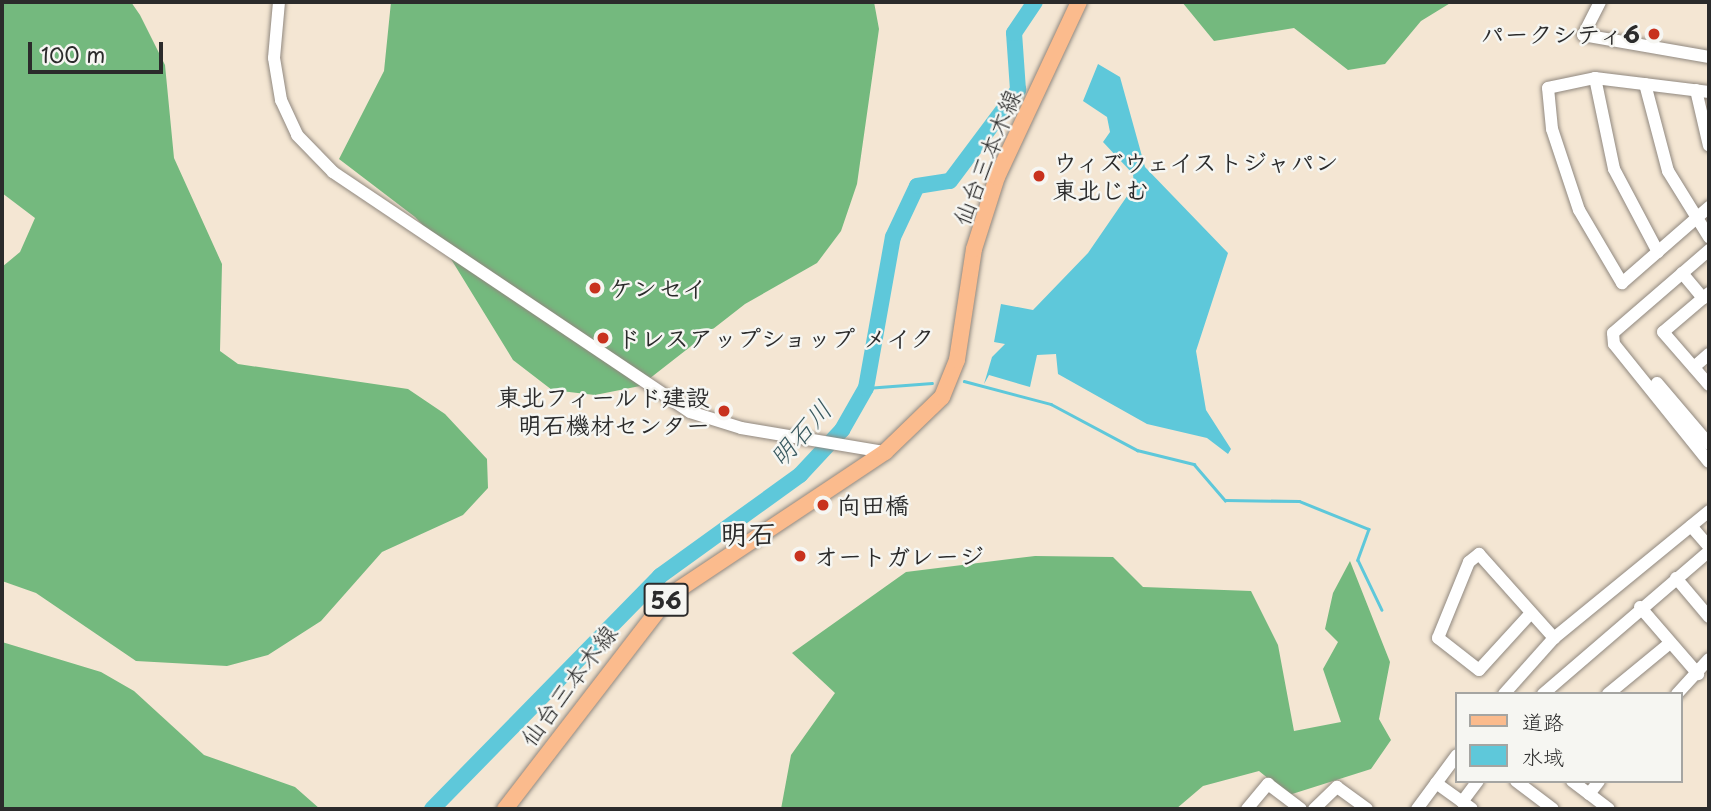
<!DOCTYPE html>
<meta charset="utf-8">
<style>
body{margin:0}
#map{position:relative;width:1711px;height:811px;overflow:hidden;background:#f4e6d3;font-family:"Playpen Sans","Klee One",sans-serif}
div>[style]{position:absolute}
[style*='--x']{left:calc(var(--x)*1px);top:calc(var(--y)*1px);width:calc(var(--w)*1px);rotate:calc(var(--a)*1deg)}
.forest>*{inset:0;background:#74b97e}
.water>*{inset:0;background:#5ec8da}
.stream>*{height:2.5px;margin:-1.25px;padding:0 1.25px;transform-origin:1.25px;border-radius:1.25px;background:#5ec8da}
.river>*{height:16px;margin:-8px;padding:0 8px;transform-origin:8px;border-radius:8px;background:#5ec8da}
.roads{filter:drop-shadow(0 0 2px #90887f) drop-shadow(0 0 2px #90887f)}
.minor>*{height:12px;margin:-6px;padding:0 6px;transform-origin:6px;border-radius:6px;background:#fff}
.major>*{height:16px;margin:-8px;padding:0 8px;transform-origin:8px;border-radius:8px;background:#fbbb8d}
.dots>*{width:19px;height:19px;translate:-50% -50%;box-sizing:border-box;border:4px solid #f6f6f2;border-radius:50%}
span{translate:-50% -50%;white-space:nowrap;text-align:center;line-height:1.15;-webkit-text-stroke:5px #f6f6f2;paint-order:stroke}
.shield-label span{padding:2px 5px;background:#f6f6f2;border:2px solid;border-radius:5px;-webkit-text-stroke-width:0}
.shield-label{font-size:23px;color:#2b2b2b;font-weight:700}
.poi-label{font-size:24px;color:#2b2b2b;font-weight:700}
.right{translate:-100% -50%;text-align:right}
.left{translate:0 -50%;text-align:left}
.street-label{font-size:24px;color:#2b2b2b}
.water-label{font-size:26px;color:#3a5a60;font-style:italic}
.quarter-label{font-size:28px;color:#2b2b2b;font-weight:700}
.frame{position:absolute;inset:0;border:4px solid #2b2b2b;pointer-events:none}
.legend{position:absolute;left:1455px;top:692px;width:228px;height:91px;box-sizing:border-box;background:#f6f6f2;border:2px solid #a5a5a2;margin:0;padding:9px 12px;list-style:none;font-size:21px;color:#2b2b2b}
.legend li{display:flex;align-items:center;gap:14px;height:35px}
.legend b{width:35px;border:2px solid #a5a5a2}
.scale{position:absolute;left:28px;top:42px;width:135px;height:32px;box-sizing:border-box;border:4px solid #2b2b2b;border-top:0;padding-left:9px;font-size:21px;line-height:24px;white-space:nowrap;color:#2b2b2b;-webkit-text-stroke:5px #f6f6f2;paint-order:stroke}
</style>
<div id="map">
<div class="forest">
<div style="clip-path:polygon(2px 2px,131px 2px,140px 15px,165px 65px,174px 158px,222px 264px,220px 351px,238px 364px,408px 389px,445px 414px,487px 459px,488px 488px,463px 515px,382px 552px,321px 621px,268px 655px,227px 666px,136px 661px,36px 593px,2px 581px,2px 267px,20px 252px,35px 218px,2px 193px)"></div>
<div style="clip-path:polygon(391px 2px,874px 2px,879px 29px,857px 184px,841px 231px,817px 263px,745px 304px,640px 386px,595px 395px,552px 390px,513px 360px,443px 246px,415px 217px,339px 159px,384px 71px)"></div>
<div style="clip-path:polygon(1182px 2px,1452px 2px,1421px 21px,1385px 64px,1348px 70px,1294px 28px,1214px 41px)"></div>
<div style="clip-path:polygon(1035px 556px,1113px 557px,1143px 587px,1251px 591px,1278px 645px,1294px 731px,1341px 722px,1323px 669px,1338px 642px,1325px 629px,1333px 593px,1350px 561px,1390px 662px,1379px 719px,1391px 740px,1371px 769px,1289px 795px,1259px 771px,1203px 786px,1176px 809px,781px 809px,791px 755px,835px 693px,792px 653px,906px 572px)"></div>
<div style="clip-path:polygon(2px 642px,101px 672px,134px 691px,204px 755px,295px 787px,320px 809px,2px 809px)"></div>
</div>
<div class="water">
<div style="clip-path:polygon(1098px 64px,1120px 77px,1145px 167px,1228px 253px,1196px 351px,1206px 410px,1231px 449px,1228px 454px,1207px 438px,1147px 424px,1058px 374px,1056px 354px,1037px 355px,1030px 387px,989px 375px,984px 384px,992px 357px,1005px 344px,994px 342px,1001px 304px,1033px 310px,1088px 253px,1134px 186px,1133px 174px,1103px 142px,1110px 132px,1107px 117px,1083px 101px)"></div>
</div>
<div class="stream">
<div style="--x:964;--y:381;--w:90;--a:14.8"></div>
<div style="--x:1051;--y:404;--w:98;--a:28.1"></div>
<div style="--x:1137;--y:450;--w:59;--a:13.8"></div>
<div style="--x:1194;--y:464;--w:48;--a:49.3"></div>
<div style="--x:1225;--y:500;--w:74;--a:0.8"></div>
<div style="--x:1299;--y:501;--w:75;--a:21.8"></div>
<div style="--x:1369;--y:529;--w:33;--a:110"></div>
<div style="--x:1358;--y:560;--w:55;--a:64.4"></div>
<div style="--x:866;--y:388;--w:66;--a:-4.3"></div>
</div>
<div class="river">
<div style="--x:432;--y:809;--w:326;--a:-45.6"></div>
<div style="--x:660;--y:576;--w:173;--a:-35.8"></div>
<div style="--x:800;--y:475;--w:62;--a:-47"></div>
<div style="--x:842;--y:430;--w:48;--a:-60.3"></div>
<div style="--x:866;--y:388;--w:153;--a:-79.9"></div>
<div style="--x:893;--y:237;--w:56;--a:-64.8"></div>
<div style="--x:917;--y:186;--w:33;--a:-9"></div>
<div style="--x:950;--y:181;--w:114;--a:-53.2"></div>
<div style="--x:1018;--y:90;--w:57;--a:-94"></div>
<div style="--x:1014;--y:33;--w:37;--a:-56"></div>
</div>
<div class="roads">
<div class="minor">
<div style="--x:279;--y:2;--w:56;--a:95.1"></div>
<div style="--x:274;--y:58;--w:43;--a:80.5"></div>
<div style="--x:281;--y:100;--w:38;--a:65"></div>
<div style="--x:297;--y:135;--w:52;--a:45.8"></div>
<div style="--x:333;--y:172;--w:430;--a:33.9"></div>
<div style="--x:690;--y:412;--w:53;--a:17.4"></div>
<div style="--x:741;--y:428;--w:146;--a:9.5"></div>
<div style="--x:1600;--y:2;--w:37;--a:117"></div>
<div style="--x:1583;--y:35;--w:128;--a:9.9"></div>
<div style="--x:1595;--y:78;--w:93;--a:78.2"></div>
<div style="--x:1614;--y:169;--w:94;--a:62.1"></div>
<div style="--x:1645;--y:84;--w:90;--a:75.2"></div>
<div style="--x:1668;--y:171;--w:78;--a:58.2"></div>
<div style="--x:1696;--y:90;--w:57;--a:76.9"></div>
<div style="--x:1709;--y:92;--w:115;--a:-173"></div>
<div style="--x:1595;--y:78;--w:48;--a:168"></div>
<div style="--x:1548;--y:88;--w:41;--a:84.4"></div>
<div style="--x:1552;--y:129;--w:85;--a:71.6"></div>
<div style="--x:1579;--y:210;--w:85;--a:59.5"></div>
<div style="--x:1622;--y:283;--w:116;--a:-41.1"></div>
<div style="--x:1682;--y:273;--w:33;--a:50"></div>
<div style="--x:1709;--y:293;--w:60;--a:139.7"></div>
<div style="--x:1663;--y:332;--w:70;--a:49"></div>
<div style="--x:1613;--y:333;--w:11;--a:85"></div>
<div style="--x:1614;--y:344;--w:151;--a:51.2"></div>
<div style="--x:1613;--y:333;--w:127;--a:-40.8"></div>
<div style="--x:1694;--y:367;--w:20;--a:-41"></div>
<div style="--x:1657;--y:383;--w:80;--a:49.6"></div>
<div style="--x:1691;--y:526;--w:28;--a:49"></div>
<div style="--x:1676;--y:578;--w:51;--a:49.8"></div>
<div style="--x:1640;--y:607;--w:89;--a:49.1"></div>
<div style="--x:1531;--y:613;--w:77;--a:132.4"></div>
<div style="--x:1479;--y:670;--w:52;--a:-142"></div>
<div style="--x:1438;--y:638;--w:82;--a:-67.8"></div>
<div style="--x:1469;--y:562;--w:13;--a:-39"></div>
<div style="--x:1479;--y:554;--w:113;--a:48.2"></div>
<div style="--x:1504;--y:694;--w:75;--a:-48.2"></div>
<div style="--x:1554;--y:638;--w:200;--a:-39.3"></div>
<div style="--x:1543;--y:694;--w:219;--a:-40.7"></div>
<div style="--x:1608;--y:694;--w:80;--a:-39.4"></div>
<div style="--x:1677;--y:694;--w:47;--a:-47.6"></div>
<div style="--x:1516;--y:781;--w:46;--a:37.1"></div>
<div style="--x:1572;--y:781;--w:46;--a:37.1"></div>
<div style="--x:1436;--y:783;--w:44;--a:35.8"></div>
<div style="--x:1589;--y:794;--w:16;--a:-52"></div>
<div style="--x:1462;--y:802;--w:26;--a:-53"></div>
<div style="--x:1247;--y:809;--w:33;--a:-50"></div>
<div style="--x:1268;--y:784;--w:41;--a:37.1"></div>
<div style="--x:1314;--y:809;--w:32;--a:-44"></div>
<div style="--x:1337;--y:787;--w:37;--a:36"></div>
<div style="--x:1417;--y:809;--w:67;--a:-53.5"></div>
</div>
<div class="major">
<div style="--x:505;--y:809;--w:269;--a:-52.4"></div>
<div style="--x:669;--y:596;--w:260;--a:-33.7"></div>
<div style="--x:885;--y:452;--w:79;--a:-44"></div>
<div style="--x:942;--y:397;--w:40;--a:-68"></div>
<div style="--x:957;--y:360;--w:112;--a:-81.3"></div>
<div style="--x:974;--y:249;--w:76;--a:-72.3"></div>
<div style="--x:997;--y:177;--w:193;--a:-64.9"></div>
</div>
</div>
<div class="dots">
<div style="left:1654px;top:34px;background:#c8321e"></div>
<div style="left:1039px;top:176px;background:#c8321e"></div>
<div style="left:595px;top:288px;background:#c8321e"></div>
<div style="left:603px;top:338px;background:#c8321e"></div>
<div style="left:724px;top:411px;background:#c8321e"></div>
<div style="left:823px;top:505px;background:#c8321e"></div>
<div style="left:800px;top:556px;background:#c8321e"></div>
</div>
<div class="shield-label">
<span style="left:666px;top:600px">56</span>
</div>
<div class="poi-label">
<span class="right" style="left:1640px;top:34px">パークシティ6</span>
<span class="left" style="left:1053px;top:176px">ウィズウェイストジャパン<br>東北じむ</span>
<span class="left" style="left:609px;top:288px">ケンセイ</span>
<span class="left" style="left:617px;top:338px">ドレスアップショップ メイク</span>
<span class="right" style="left:710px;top:411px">東北フィールド建設<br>明石機材センター</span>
<span class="left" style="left:837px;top:505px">向田橋</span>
<span class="left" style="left:814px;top:556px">オートガレージ</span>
</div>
<div class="street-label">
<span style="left:986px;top:157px;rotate:-68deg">仙台三本木線</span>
<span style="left:568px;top:685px;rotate:-53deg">仙台三本木線</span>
</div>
<div class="water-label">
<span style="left:800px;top:433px;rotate:-48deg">明石川</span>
</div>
<div class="quarter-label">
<span style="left:748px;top:533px">明石</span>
</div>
<div class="frame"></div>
<ul class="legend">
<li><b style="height:9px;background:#fbbb8d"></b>道路</li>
<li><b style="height:19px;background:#5ec8da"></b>水域</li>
</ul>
<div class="scale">100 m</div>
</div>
